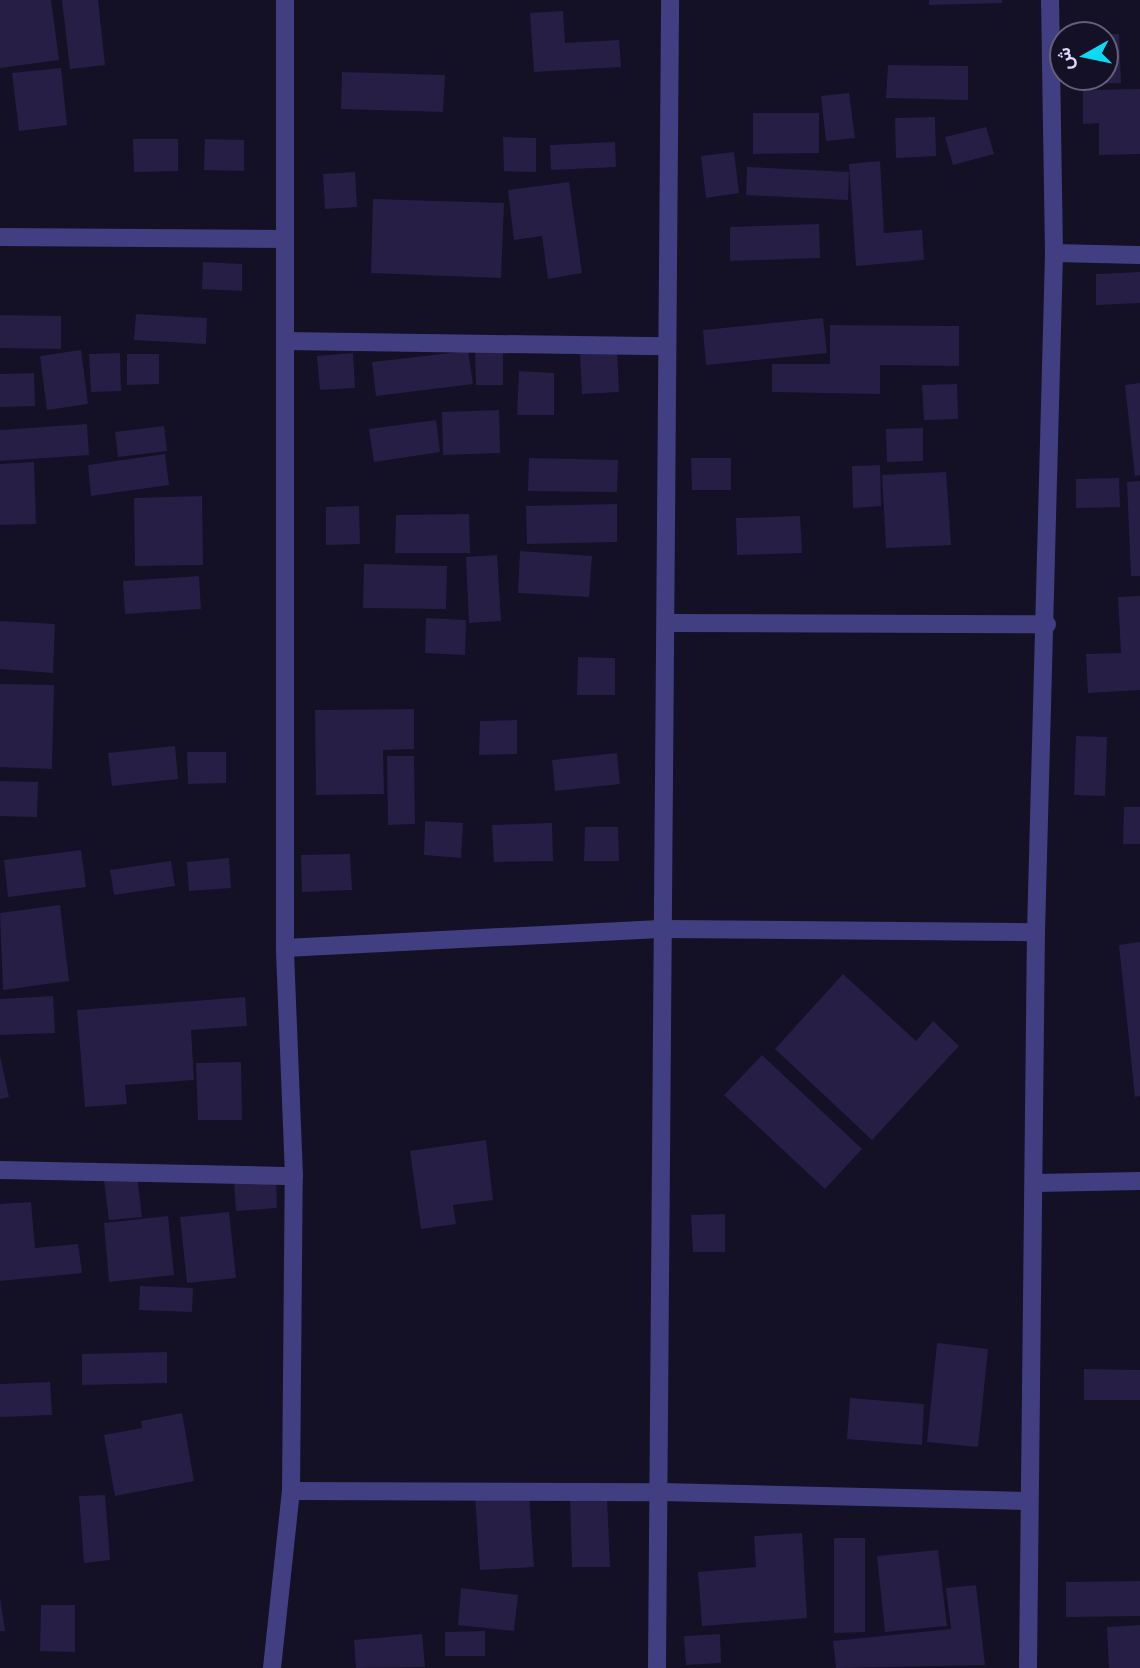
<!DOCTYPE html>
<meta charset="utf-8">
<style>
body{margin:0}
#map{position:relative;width:1140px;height:1668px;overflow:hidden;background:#141025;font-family:Helvetica,Vazirmatn,sans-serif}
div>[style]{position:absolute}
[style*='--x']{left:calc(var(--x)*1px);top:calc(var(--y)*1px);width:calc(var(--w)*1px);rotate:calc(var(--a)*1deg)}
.building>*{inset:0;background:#261e45}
.minor>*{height:18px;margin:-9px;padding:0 9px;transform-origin:9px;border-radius:9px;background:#413e82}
span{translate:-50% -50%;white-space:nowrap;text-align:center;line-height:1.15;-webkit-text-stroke:5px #141025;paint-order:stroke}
.north{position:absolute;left:1049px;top:21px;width:70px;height:70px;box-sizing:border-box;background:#141025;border:2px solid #64607b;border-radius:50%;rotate:261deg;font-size:19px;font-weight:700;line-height:28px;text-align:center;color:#dcd7fd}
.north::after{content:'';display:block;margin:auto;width:24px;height:32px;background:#0ed9f2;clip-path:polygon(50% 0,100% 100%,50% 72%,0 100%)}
</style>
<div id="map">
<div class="building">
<div style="clip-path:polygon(0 0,51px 0,59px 60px,0 68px)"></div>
<div style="clip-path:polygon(62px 0,98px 0,105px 65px,70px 69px)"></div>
<div style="clip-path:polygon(929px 0,1002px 0,1002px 3px,929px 5px)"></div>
<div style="clip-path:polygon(563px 11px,565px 43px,619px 40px,621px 67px,534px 72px,530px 13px)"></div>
<div style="clip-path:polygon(1105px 34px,1119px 34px,1121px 83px,1088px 84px,1088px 77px,1105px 77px)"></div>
<div style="clip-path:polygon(888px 65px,968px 66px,968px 100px,886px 98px)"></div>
<div style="clip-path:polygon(61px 68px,67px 125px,19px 131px,12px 73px)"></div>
<div style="clip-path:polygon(342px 72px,445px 75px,443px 112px,341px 109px)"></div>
<div style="clip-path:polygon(1140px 89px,1140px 154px,1099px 155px,1099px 123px,1083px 124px,1083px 90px)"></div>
<div style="clip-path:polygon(849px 93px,855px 138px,826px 141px,821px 96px)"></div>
<div style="clip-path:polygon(753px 113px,819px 113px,819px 153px,753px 154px)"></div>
<div style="clip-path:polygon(935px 117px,936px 156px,896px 158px,895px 118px)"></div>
<div style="clip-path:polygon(986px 127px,994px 154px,953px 165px,945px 137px)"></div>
<div style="clip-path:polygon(503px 137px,536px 138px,536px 172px,504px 171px)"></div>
<div style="clip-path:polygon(133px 139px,178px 139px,178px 171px,134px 172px)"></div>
<div style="clip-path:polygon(205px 139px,244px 140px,244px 171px,204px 170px)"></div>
<div style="clip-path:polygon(615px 142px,616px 167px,551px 170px,550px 145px)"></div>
<div style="clip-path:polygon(734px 152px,739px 193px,706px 198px,701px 156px)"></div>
<div style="clip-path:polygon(880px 161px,884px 233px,922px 230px,924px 260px,856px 266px,849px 164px)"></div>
<div style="clip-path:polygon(747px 167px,849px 172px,848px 200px,746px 195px)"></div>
<div style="clip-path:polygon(355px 172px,357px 207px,325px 209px,323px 174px)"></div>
<div style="clip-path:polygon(569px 182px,582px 273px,548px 279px,542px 236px,514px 240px,508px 190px)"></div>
<div style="clip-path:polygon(373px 199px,504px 203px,501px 278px,371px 273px)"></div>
<div style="clip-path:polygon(819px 224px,820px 258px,730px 261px,730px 227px)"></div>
<div style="clip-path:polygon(203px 262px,242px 264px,242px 291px,202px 289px)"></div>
<div style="clip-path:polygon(1140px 272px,1140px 303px,1096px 305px,1096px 274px)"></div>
<div style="clip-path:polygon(136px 314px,207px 318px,206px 344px,134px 340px)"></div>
<div style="clip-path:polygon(0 315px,61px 316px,61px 349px,0 348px)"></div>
<div style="clip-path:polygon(823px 318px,827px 353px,706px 365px,703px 330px)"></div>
<div style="clip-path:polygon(830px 325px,959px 326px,959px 366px,880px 365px,880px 394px,772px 392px,772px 364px,830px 364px)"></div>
<div style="clip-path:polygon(81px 350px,88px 404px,47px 410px,40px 356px)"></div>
<div style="clip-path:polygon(475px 350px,503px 350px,503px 385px,476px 385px)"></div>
<div style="clip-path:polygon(468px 351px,473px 384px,376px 396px,372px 362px)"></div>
<div style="clip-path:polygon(617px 351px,619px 392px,582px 394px,580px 353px)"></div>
<div style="clip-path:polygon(120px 353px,121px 391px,91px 392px,89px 354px)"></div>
<div style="clip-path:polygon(353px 353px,355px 388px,320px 390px,317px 356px)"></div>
<div style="clip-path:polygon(127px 354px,159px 354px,159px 384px,127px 385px)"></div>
<div style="clip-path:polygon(519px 371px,554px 373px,554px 415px,517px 415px)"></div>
<div style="clip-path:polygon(34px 373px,35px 406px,0 407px,0 374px)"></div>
<div style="clip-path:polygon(1140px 383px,1140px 475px,1135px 476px,1125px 385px)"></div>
<div style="clip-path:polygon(957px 384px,958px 419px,924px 420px,922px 385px)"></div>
<div style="clip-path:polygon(499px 410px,500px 453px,443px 455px,442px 412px)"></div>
<div style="clip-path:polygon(436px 420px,440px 452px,374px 462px,369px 429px)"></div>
<div style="clip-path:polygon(87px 424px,89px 455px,0 461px,0 430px)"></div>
<div style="clip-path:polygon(164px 426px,167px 451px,118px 457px,115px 432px)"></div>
<div style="clip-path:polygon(923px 428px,923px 461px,887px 462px,886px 429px)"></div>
<div style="clip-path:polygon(165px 454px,169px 485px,91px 496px,88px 465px)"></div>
<div style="clip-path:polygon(529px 458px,618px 460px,617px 492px,528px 491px)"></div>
<div style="clip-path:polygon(691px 458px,731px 458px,731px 490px,692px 490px)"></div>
<div style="clip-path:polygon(34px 462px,36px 524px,0 525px,0 464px)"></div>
<div style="clip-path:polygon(880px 465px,881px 506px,853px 508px,852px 466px)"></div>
<div style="clip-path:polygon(946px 472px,951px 545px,886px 548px,882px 475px)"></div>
<div style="clip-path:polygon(1119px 478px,1120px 507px,1076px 508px,1076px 479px)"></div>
<div style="clip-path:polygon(1140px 481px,1140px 576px,1131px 576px,1127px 482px)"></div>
<div style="clip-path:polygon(202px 496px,203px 565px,135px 566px,134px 498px)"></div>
<div style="clip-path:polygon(617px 504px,617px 542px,527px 544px,526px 506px)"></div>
<div style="clip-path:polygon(359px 506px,360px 544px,326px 545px,326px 507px)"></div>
<div style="clip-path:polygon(469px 514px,470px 553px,395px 553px,396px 515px)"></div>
<div style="clip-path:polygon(800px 516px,802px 553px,737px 555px,736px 518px)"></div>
<div style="clip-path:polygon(520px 551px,592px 556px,589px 597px,518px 593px)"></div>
<div style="clip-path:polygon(497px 555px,501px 621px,469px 623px,466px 557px)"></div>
<div style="clip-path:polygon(364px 564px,447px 566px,446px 609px,363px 608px)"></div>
<div style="clip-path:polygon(199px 576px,201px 609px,125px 614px,123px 581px)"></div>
<div style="clip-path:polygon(1140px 596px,1140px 690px,1088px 693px,1086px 654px,1121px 653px,1118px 597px)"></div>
<div style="clip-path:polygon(426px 618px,466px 620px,465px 655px,425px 653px)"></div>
<div style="clip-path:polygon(0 621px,55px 624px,53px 673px,0 669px)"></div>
<div style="clip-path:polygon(578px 657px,615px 658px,615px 695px,577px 695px)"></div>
<div style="clip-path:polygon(0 684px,54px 685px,52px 769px,0 767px)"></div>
<div style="clip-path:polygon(414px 709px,414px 749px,383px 750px,384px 794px,316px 795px,315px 710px)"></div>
<div style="clip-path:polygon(517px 720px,517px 754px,479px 755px,480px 721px)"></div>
<div style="clip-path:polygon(1076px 736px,1107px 737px,1105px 796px,1074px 795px)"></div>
<div style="clip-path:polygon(175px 746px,178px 779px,112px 786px,108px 753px)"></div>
<div style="clip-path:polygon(187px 752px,226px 752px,226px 783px,188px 784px)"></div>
<div style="clip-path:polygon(617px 753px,620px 784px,555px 791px,552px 760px)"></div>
<div style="clip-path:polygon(387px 756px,414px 756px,415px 824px,388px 825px)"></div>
<div style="clip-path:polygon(0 781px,38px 782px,37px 817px,0 816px)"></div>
<div style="clip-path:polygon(1124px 807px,1140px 807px,1140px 844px,1123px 844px)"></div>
<div style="clip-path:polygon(425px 821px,463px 823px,461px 858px,424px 855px)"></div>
<div style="clip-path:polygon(552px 823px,553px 861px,494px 862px,492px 825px)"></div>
<div style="clip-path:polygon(585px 827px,618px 827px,619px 861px,584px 861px)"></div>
<div style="clip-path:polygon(81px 850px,86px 887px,8px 897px,4px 860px)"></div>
<div style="clip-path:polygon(350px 854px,352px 890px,302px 892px,301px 855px)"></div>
<div style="clip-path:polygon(229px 858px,231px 888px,189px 891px,187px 862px)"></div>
<div style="clip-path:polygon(171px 861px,175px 886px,114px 895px,110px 870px)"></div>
<div style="clip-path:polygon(60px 905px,69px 981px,3px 990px,0 913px)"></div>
<div style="clip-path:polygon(1140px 942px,1140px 1096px,1135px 1097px,1119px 945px)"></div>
<div style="clip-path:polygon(843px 974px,916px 1041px,933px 1021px,959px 1046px,872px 1140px,775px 1049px)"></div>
<div style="clip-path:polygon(53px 996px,55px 1033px,0 1035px,0 999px)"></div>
<div style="clip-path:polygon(245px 997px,247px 1026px,191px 1030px,194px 1080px,125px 1085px,127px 1104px,85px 1107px,77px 1010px)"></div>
<div style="clip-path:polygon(762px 1055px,862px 1149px,825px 1189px,724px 1095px)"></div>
<div style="clip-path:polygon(0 1056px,9px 1097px,0 1099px)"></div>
<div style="clip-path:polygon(241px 1062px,242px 1120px,198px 1120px,196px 1063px)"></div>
<div style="clip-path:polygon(486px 1140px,493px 1200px,453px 1205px,456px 1224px,421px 1229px,410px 1151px)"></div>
<div style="clip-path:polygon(137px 1176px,142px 1217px,109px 1220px,104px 1180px)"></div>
<div style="clip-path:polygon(276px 1178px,277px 1208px,236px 1211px,234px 1180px)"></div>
<div style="clip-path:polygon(31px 1202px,35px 1248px,78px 1244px,82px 1273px,0 1281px,0 1204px)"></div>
<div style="clip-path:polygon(229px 1212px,236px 1278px,187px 1283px,180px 1217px)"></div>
<div style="clip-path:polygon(725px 1214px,725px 1252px,693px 1252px,691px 1215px)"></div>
<div style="clip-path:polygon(168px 1216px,174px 1275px,109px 1282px,104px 1223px)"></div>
<div style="clip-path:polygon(140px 1286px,193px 1288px,192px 1312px,139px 1310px)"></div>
<div style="clip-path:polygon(937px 1343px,988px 1349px,978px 1447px,927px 1442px)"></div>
<div style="clip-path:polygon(167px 1352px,167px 1383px,82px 1385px,82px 1354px)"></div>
<div style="clip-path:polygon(1084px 1369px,1140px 1370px,1140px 1400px,1084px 1400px)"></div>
<div style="clip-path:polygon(50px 1382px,52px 1415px,0 1417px,0 1384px)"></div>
<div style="clip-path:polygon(850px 1398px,924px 1404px,922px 1445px,847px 1439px)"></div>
<div style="clip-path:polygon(182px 1413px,194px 1481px,115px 1496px,104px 1435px,142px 1428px,141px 1421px)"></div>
<div style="clip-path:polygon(529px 1494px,534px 1567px,480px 1570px,475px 1497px)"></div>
<div style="clip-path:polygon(105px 1495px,110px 1560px,84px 1563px,79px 1496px)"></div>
<div style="clip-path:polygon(570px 1497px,607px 1497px,610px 1567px,572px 1567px)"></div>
<div style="clip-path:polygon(802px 1533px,807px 1618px,702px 1626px,698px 1572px,756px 1567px,754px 1536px)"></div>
<div style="clip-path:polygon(834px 1538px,865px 1538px,865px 1632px,834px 1633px)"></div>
<div style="clip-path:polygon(938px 1550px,947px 1626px,885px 1632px,877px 1556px)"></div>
<div style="clip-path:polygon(1140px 1581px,1140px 1616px,1066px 1617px,1066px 1582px)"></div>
<div style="clip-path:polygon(976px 1585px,985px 1665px,836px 1668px,833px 1641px,951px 1629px,946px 1588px)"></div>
<div style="clip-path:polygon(461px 1588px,518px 1595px,514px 1631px,458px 1625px)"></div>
<div style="clip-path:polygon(0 1597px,5px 1631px,0 1631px)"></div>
<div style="clip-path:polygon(41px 1605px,75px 1605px,75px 1652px,40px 1651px)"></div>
<div style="clip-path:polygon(1140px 1625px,1140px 1668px,1109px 1668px,1107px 1627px)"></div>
<div style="clip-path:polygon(485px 1631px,485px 1656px,445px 1656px,445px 1632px)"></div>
<div style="clip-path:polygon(422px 1634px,425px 1667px,356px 1668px,354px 1640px)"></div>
<div style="clip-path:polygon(720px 1634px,721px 1663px,686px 1665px,684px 1636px)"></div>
</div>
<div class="minor">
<div style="--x:0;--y:237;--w:284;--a:0.4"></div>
<div style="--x:1054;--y:253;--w:86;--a:1.3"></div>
<div style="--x:285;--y:341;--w:380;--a:0.8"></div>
<div style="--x:669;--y:623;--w:378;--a:0.2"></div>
<div style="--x:285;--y:948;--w:380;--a:-2.9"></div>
<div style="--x:665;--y:929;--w:371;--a:0.5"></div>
<div style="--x:0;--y:1170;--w:294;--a:1.2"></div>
<div style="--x:1036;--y:1183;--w:104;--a:-1.1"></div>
<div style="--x:291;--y:1491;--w:371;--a:0.2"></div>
<div style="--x:662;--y:1492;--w:367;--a:1.4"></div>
<div style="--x:272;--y:1668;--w:178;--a:-83.9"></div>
<div style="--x:291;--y:1491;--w:315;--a:-89.5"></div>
<div style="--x:294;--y:1176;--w:228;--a:-92.3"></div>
<div style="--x:285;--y:948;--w:948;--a:-90"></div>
<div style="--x:657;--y:1668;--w:1668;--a:-89.55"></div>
<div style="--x:1028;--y:1668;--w:736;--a:-89.38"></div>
<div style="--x:1036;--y:932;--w:679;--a:-88.48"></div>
<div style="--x:1054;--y:253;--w:253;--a:-90.9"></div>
</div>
<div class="north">ش</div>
</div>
